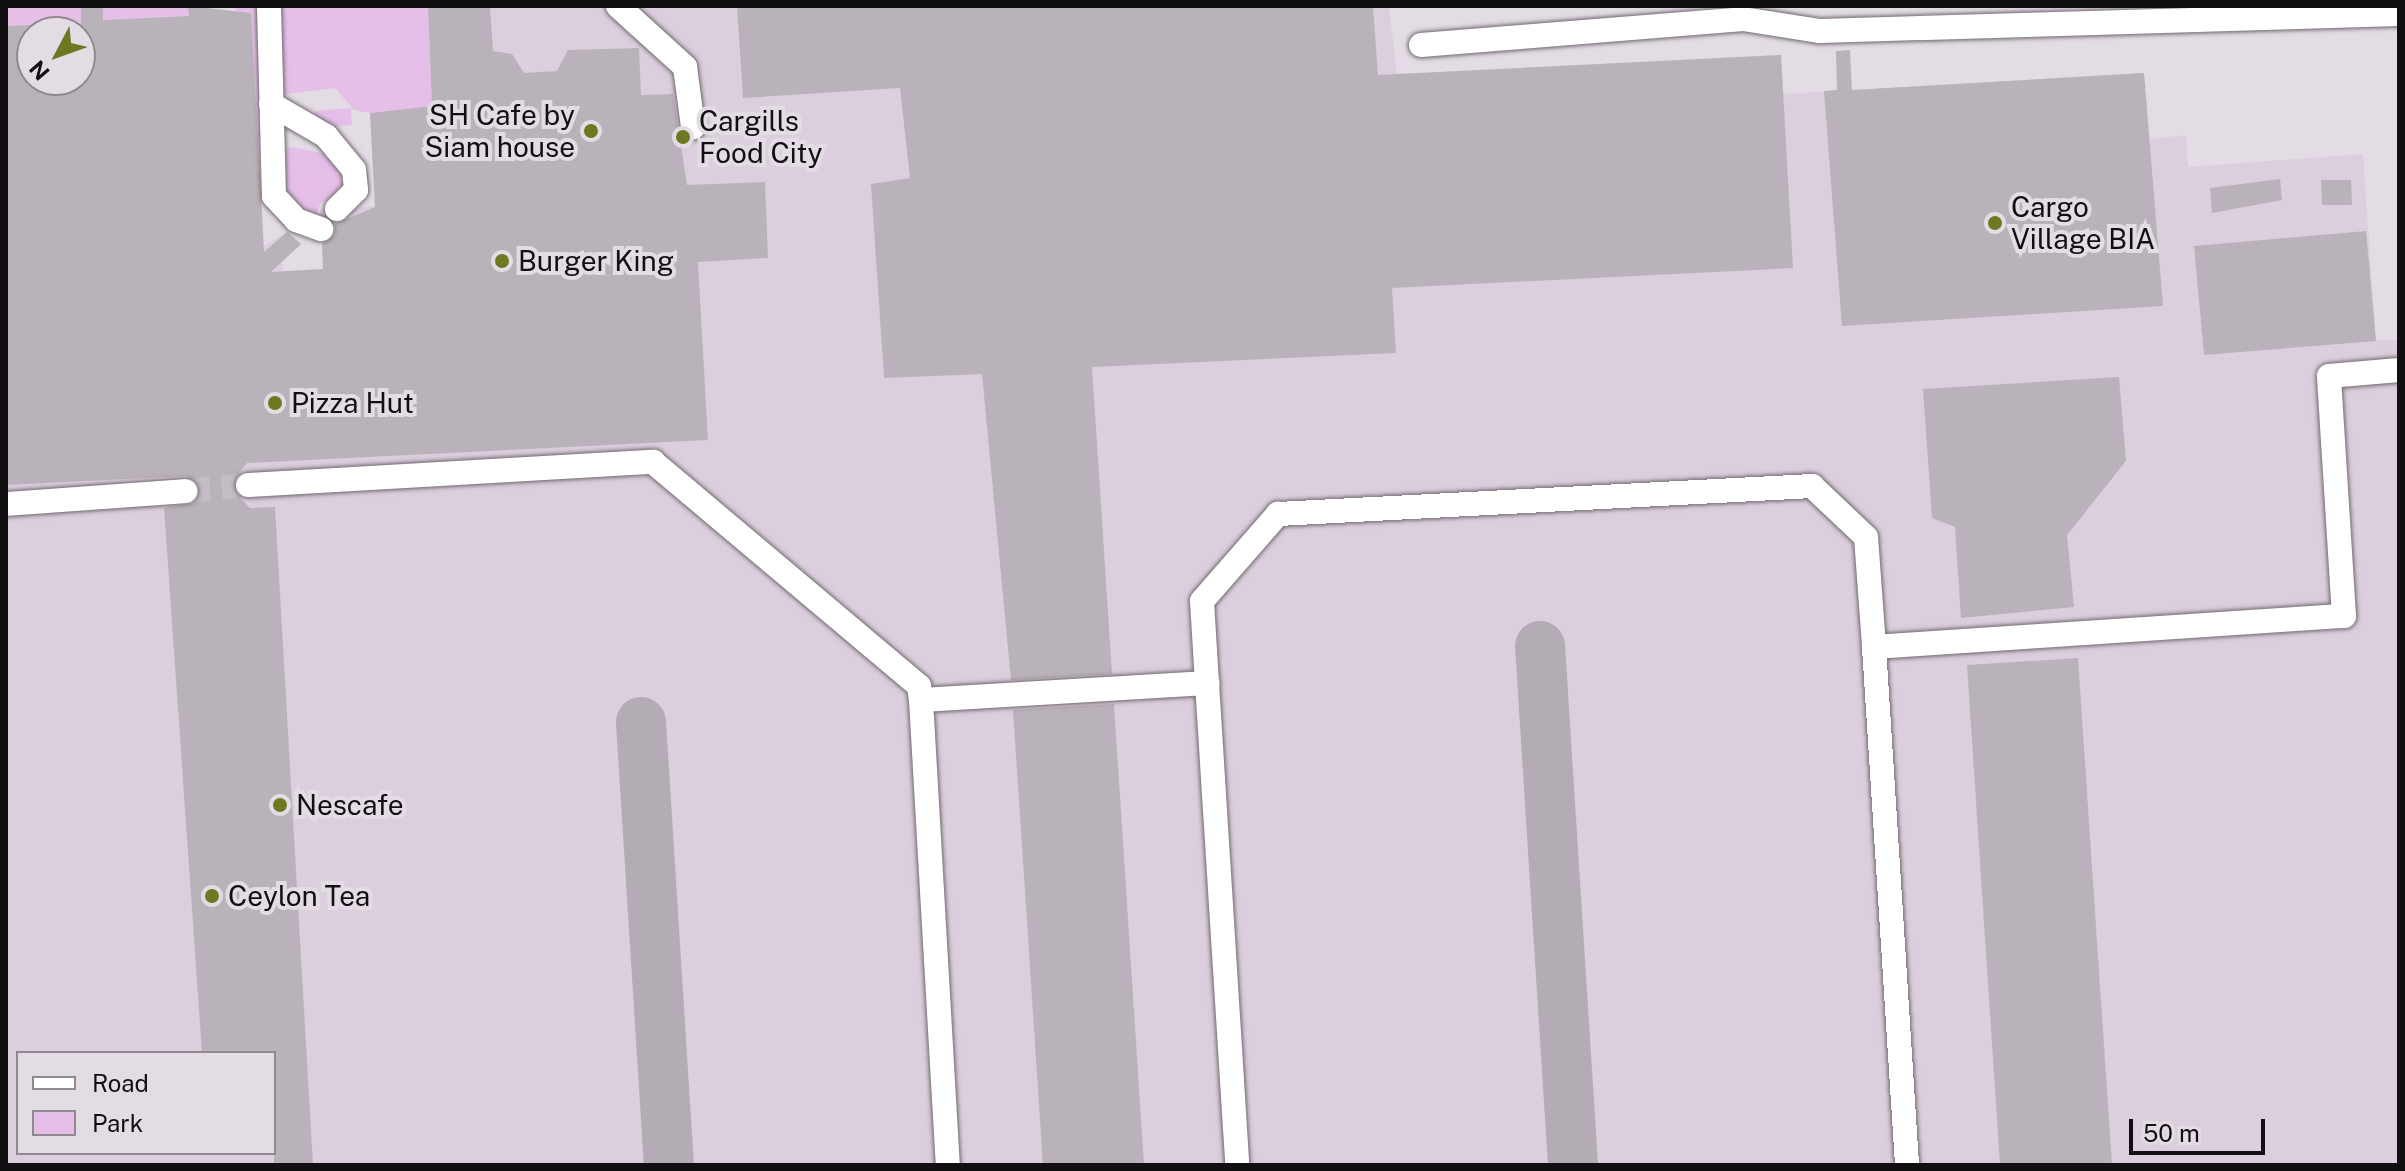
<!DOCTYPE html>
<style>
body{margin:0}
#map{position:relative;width:2405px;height:1171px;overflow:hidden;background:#e4dce5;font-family:"Public Sans",sans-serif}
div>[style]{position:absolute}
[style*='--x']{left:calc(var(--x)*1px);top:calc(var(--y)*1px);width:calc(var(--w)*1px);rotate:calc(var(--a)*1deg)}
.built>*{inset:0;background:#dccfdd}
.green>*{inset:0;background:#e5bfe8}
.taxiway>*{height:50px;margin:-25px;padding:0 25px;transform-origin:25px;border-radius:25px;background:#b3acb4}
.building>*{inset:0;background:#bab2ba}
.minor-tunnel>*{height:24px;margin-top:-12px;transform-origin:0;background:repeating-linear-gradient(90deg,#c4bdc5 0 24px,transparent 0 36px)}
.roads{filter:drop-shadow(0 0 2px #716a71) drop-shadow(0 0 2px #716a71)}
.minor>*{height:24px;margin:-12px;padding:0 12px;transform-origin:12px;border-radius:12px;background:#fff}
.dots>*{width:22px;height:22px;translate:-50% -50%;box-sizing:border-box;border:4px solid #e4dce5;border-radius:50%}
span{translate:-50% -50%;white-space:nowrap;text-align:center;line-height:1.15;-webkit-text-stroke:8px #e4dce5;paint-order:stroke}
.poi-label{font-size:28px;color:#110f11}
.right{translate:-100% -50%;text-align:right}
.left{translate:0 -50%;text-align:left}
.frame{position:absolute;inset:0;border:8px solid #110f11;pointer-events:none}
.legend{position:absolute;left:16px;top:1051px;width:260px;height:104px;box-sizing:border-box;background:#e4dce5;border:2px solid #908a90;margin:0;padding:10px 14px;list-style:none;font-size:24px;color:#110f11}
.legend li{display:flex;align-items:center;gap:16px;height:40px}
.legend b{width:40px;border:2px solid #908a90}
.north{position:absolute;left:16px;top:16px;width:80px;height:80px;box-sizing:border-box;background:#e4dce5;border:2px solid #908a90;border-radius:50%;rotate:229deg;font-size:22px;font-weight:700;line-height:32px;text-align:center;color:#110f11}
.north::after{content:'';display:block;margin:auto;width:28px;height:36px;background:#707721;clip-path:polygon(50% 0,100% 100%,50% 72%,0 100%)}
.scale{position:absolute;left:2129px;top:1119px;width:136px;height:36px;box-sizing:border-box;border:4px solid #110f11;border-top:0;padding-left:10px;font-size:24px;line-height:28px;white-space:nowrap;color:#110f11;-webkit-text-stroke:6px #e4dce5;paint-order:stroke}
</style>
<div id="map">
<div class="built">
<div style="clip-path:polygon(evenodd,81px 6px,103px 6px,104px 20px,188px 15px,188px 6px,251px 13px,264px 246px,288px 231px,301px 244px,282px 262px,283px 271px,323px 269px,320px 209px,375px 206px,370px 113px,432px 106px,428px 6px,1389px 6px,1397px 74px,1781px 55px,1783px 94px,2144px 73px,2150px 139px,2186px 135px,2188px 167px,2363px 154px,2376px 340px,2399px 340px,2399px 1165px,6px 1165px,6px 26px,82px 22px,81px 6px,32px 32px,80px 32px,80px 80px,32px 80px,32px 32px,81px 6px,18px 1053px,274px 1053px,274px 1153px,18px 1153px,18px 1053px)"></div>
</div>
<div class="green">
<div style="clip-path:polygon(6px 6px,81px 6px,82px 22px,6px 26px)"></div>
<div style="clip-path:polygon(103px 6px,188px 6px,189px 15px,103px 20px)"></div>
<div style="clip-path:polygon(235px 6px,258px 6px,268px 152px,259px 153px,251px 13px,236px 13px)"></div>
<div style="clip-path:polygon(275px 6px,428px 6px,432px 106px,370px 113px,354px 110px,335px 88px,279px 95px)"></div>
<div style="clip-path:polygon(351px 108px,352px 125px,323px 128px,315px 119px,315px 111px)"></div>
<div style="clip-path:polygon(290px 147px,328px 154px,351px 176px,343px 193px,320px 203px,315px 222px,284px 201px,284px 150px)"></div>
</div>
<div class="taxiway">
<div style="--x:1540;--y:646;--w:520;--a:86.36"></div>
<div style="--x:641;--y:722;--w:444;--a:86.4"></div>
</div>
<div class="building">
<div style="clip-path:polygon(81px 6px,103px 6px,103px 20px,189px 16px,188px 6px,251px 13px,264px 252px,287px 232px,301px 244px,271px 272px,323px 269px,322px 244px,335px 235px,335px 224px,375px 207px,370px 113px,432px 106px,428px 6px,490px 6px,493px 51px,512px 54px,524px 73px,557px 71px,568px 50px,639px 48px,641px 95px,673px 94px,687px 185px,765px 182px,768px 258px,698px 262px,708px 440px,247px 463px,234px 479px,235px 493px,250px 508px,275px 507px,313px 1165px,274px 1165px,274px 1053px,202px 1053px,164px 508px,195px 503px,199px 483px,185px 476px,6px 485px,6px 26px,32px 25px,32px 80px,80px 80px)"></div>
<div style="clip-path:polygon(737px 6px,1373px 6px,1378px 75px,1781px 55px,1793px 268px,1392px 288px,1396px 353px,1092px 367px,1112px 674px,1011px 680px,982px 374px,884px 378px,871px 184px,910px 178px,900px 88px,743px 98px)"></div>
<div style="clip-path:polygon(1850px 50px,1852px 90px,2144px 73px,2163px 306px,1842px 326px,1824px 91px,1837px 90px,1836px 51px)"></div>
<div style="clip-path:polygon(2280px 179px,2282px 200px,2212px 213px,2210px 188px)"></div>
<div style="clip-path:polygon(2321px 180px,2351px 180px,2352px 205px,2322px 205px)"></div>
<div style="clip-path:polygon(2366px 231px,2376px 341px,2204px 355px,2194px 246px)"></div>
<div style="clip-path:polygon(2119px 377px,2126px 461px,2067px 535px,2074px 607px,1961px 618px,1955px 527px,1932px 518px,1923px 389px)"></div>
<div style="clip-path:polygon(2078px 658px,2112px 1165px,2000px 1165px,1967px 665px)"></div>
<div style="clip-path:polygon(1114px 704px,1144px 1165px,1043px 1165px,1013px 710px)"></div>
</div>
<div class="minor-tunnel">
<div style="--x:186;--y:491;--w:62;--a:-5.5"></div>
</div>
<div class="roads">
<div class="minor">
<div style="--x:269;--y:6;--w:190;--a:88.5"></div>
<div style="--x:274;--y:196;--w:33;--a:47"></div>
<div style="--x:296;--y:220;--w:27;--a:20"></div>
<div style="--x:618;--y:6;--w:91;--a:42.3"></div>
<div style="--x:685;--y:67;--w:61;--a:82.4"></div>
<div style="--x:1421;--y:45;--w:323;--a:-4.6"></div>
<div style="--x:1743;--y:19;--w:78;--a:8.9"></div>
<div style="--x:1820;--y:31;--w:579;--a:-1.68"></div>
<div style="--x:271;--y:104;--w:64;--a:30.2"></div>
<div style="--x:326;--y:136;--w:44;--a:50.5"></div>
<div style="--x:354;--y:170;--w:20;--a:84"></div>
<div style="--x:356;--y:190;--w:27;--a:135"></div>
<div style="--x:248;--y:485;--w:406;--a:-3.3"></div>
<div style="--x:653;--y:462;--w:348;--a:40.1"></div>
<div style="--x:919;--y:686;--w:14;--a:82"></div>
<div style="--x:921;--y:700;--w:287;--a:-3.4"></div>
<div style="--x:1207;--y:683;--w:82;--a:-93.5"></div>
<div style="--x:1202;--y:601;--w:116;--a:-48.9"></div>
<div style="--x:1278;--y:514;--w:535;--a:-3"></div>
<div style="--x:1812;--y:486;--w:74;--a:43.4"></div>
<div style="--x:1866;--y:537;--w:110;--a:85.8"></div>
<div style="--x:1874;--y:647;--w:471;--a:-3.8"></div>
<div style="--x:2344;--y:616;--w:240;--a:-93.6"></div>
<div style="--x:2329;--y:376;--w:70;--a:-4.9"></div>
<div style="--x:6;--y:504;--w:180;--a:-4.1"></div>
<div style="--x:1874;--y:647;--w:519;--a:86.35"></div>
<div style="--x:1207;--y:683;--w:483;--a:86.4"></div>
<div style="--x:921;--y:700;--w:466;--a:86.7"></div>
</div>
</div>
<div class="dots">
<div style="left:591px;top:131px;background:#707721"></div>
<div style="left:683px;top:137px;background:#707721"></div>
<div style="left:1995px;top:223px;background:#707721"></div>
<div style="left:502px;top:261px;background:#707721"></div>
<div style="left:275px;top:403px;background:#707721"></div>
<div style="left:280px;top:805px;background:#707721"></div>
<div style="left:212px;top:896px;background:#707721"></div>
</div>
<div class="poi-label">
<span class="right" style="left:575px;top:131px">SH Cafe by<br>Siam house</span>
<span class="left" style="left:699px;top:137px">Cargills<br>Food City</span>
<span class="left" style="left:2011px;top:223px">Cargo<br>Village BIA</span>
<span class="left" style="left:518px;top:261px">Burger King</span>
<span class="left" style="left:291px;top:403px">Pizza Hut</span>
<span class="left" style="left:296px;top:805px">Nescafe</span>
<span class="left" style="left:228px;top:896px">Ceylon Tea</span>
</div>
<div class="frame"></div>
<ul class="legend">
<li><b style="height:10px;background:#fff"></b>Road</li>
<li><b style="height:22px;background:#e5bfe8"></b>Park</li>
</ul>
<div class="north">N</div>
<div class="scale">50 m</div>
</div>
